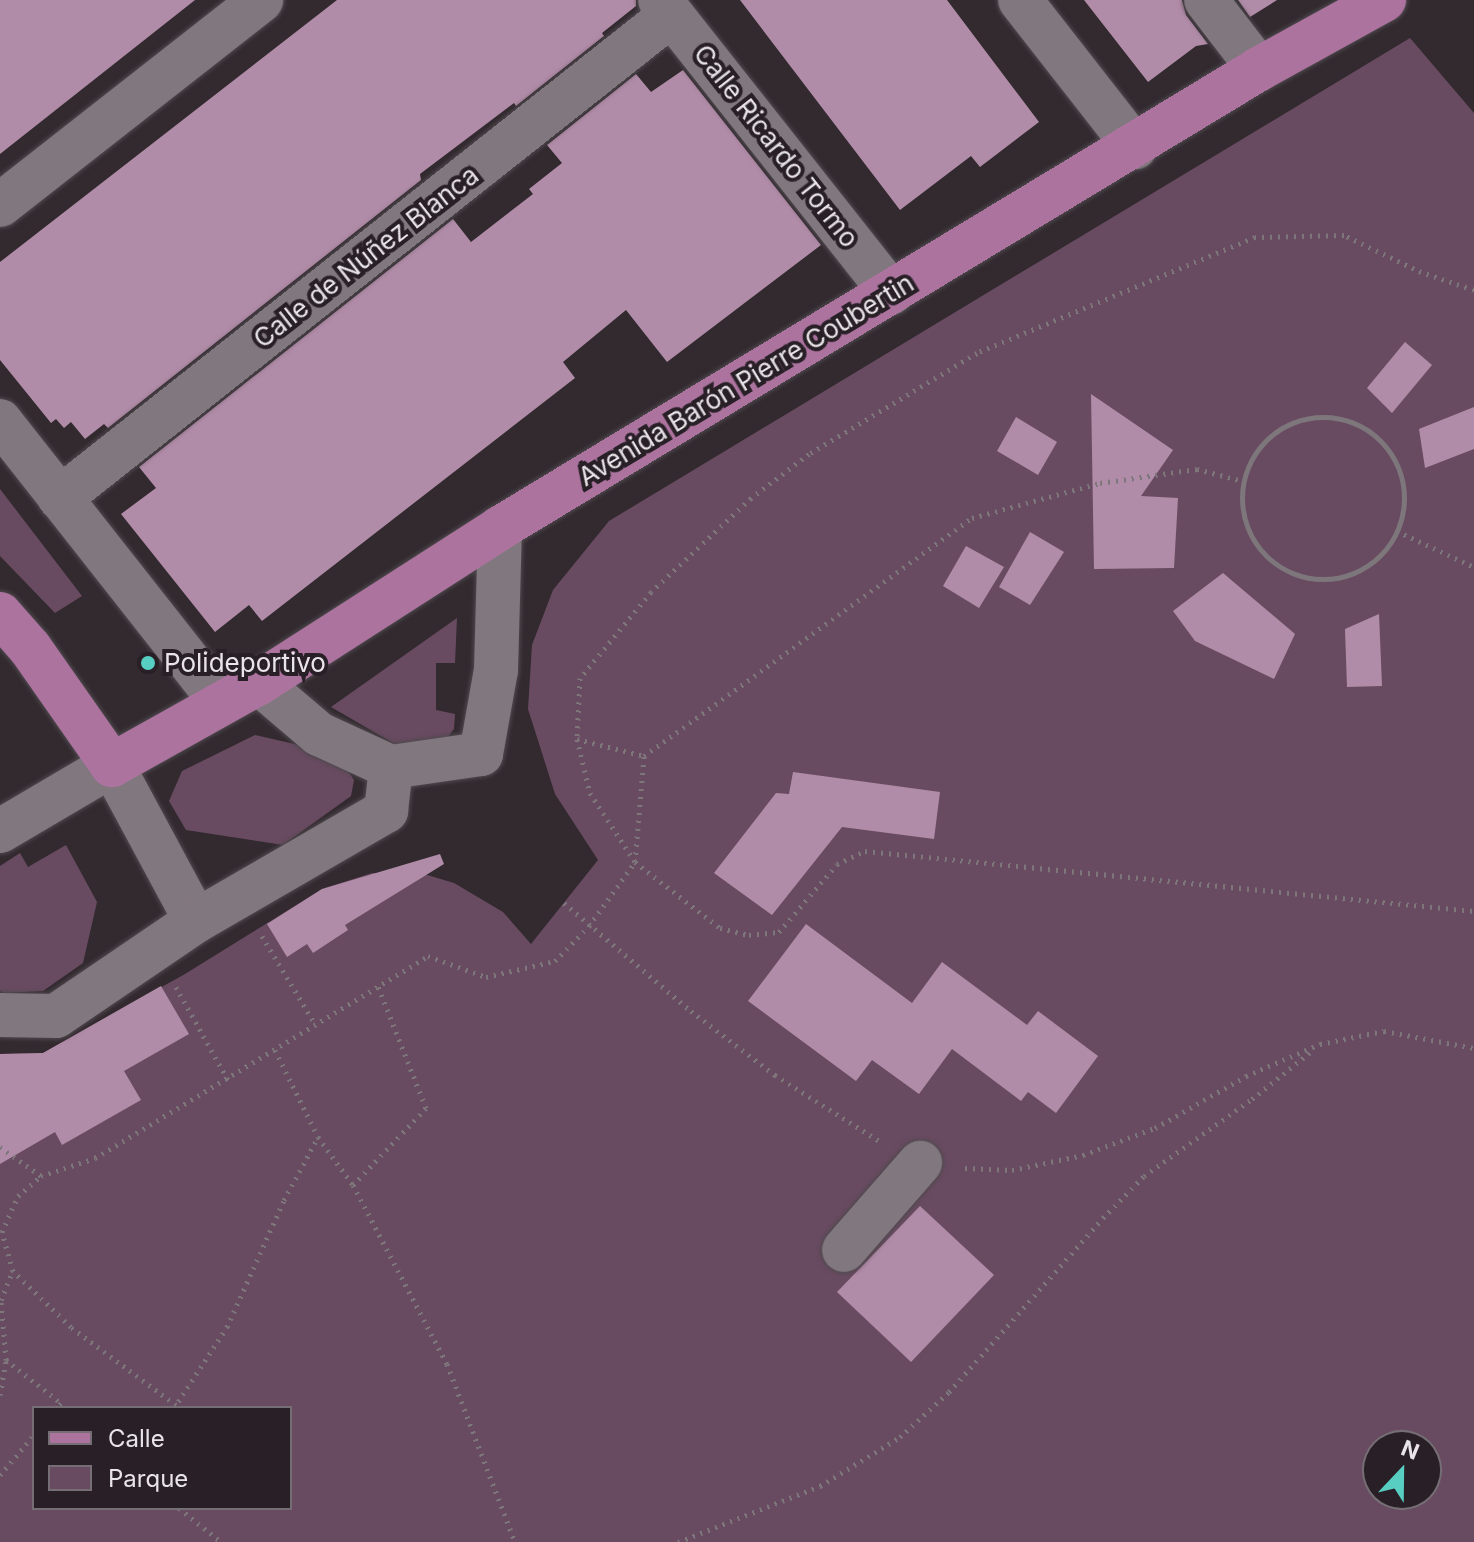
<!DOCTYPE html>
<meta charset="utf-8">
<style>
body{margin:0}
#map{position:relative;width:1474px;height:1542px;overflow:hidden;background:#322a2f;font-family:Inter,sans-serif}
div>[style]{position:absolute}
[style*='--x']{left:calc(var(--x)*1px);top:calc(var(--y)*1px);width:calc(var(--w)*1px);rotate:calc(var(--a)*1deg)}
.green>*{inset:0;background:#694b61}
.building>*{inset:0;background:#b18ca8}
.path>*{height:5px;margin-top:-2.5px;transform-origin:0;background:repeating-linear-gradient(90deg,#7d767b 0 2px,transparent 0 8px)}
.path>.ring{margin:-2.5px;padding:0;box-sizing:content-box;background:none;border:5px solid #7d767b;border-radius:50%}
.roads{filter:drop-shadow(0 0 2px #4f494e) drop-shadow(0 0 2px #4f494e)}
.minor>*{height:44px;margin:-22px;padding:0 22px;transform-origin:22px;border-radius:22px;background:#81777e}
.major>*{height:44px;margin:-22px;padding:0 22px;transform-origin:22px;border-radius:22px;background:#ac739f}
.dots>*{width:22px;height:22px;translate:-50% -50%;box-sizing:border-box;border:4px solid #282026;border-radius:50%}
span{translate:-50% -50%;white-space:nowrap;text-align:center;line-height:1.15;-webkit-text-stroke:8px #282026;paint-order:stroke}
.street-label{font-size:26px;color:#e9e4e8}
.poi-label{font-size:26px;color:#e9e4e8}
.left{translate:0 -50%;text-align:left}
.legend{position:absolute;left:32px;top:1406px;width:260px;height:104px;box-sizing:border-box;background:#282026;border:2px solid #756e74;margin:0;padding:10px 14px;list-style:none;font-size:24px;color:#e9e4e8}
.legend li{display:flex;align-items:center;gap:16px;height:40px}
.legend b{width:40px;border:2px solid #756e74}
.north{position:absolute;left:1362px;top:1430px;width:80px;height:80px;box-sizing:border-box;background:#282026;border:2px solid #756e74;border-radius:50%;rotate:22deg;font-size:22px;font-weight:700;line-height:32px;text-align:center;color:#e9e4e8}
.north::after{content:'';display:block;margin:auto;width:28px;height:36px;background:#57cec1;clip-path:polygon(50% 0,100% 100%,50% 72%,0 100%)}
</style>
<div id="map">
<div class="green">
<div style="clip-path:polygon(evenodd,1410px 38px,1474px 113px,1474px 1542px,0 1542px,0 1054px,43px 1053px,185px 974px,322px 889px,372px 873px,424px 874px,454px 883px,503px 912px,531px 944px,598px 860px,555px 794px,528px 709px,532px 645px,553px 590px,609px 521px,1410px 38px,34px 1408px,290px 1408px,290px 1508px,34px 1508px,34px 1408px,1410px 38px,1378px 1446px,1426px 1446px,1426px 1494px,1378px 1494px,1378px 1446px)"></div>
<div style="clip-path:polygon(0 489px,82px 596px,55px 613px,0 556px)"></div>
<div style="clip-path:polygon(457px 618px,455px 663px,436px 663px,436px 710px,455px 714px,454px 729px,443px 743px,405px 750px,331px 707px)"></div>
<div style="clip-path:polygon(255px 735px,308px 747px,341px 760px,354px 780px,351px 796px,283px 845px,186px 830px,169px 801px,182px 771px)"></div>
<div style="clip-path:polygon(66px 845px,97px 902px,83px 963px,43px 991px,4px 993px,0 991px,0 866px,20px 853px,28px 867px)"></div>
</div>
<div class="building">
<div style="clip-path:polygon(0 0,195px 0,0 154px)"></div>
<div style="clip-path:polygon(337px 0,636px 0,636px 6px,602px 33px,604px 36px,516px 106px,514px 103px,420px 174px,421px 180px,108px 428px,104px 424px,85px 439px,71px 422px,64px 428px,56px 419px,51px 423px,0 360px,0 262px)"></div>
<div style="clip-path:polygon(740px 0,947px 0,1039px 122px,980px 167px,971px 156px,900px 210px)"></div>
<div style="clip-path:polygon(1084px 0,1182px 0,1186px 15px,1208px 44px,1196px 46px,1148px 82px)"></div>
<div style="clip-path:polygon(1238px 0,1277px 0,1250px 17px)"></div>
<div style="clip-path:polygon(683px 70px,821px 245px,667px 362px,626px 310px,563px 362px,575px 378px,262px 621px,249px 605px,215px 632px,121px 514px,156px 488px,139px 467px,453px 219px,471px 242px,533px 194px,529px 189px,562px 163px,547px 145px,636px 74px,651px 92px)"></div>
<div style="clip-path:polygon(1405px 342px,1432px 365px,1392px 413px,1367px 388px)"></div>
<div style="clip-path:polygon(1091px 394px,1173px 450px,1141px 496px,1178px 498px,1174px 568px,1094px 569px)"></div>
<div style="clip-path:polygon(1474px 407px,1474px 449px,1425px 468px,1419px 429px)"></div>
<div style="clip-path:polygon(1016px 417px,1057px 442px,1038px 475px,997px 451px)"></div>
<div style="clip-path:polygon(1030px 532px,1064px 552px,1030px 605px,999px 587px)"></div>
<div style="clip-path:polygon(966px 546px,1004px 567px,979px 608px,943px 586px)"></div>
<div style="clip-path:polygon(1223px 573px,1295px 634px,1274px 679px,1195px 641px,1173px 611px)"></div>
<div style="clip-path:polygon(1379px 614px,1382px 686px,1347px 687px,1345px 629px)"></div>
<div style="clip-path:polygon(793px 772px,940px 792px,934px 839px,842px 827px,772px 915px,714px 873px,776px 793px,789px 794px)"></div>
<div style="clip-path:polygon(440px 854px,444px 864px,345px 925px,348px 930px,313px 953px,307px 944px,287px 957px,267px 924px,322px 889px)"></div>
<div style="clip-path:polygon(806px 924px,912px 1003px,942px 962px,1027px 1025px,1038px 1011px,1098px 1056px,1056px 1113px,1028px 1092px,1021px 1101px,952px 1049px,919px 1094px,872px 1060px,856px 1081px,748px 1001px)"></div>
<div style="clip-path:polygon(161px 986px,189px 1034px,124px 1071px,141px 1100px,62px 1145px,55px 1132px,0 1164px,0 1054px,43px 1053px)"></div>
<div style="clip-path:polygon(920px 1206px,994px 1275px,911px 1362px,837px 1292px)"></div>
</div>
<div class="path">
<div style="--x:1474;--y:290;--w:56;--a:-161.2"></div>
<div style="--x:1421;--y:272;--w:85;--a:-154.3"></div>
<div style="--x:1344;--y:235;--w:89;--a:178.7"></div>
<div style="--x:1255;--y:237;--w:301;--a:157.4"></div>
<div style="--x:977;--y:353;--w:196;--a:149"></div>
<div style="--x:809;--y:454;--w:73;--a:142.8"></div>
<div style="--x:751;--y:498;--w:137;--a:136.8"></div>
<div style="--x:651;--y:592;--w:112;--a:129.5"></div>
<div style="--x:580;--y:678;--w:61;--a:92.8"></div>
<div style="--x:577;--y:739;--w:56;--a:76.5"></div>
<div style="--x:590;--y:793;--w:82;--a:56.9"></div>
<div style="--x:635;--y:862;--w:108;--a:37.8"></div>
<div style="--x:720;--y:928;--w:30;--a:14"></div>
<div style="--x:749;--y:935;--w:30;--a:-6"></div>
<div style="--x:779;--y:932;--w:89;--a:-49.5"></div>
<div style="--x:837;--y:864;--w:31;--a:-25"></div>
<div style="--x:865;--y:851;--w:612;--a:5.63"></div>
<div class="ring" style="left:1242px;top:417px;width:157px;height:157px"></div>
<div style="--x:1397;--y:531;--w:85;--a:25.1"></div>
<div style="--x:577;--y:739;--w:69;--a:14.2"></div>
<div style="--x:564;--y:903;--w:167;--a:40.4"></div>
<div style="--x:691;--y:1011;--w:106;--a:37.3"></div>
<div style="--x:775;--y:1075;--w:125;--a:32.3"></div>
<div style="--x:262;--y:936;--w:103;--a:58.9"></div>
<div style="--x:176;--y:987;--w:107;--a:60.8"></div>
<div style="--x:275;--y:1050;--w:97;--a:63.7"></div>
<div style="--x:318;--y:1137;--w:59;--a:53.9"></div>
<div style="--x:353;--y:1185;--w:202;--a:62.3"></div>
<div style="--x:447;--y:1364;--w:191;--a:69.1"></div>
<div style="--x:0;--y:1147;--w:50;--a:35.3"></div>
<div style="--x:965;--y:1168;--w:47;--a:2.4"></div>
<div style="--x:1012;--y:1170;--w:73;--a:-11.9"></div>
<div style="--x:1083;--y:1155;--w:77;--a:-20.6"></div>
<div style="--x:1155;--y:1128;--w:105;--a:-29.7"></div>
<div style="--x:1246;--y:1076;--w:81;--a:-23.4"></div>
<div style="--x:1320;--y:1044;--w:65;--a:-11.5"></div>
<div style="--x:1384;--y:1031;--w:92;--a:10.7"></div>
<div style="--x:353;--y:1185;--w:106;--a:-46.5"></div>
<div style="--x:426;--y:1108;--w:131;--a:-111.5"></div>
<div style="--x:6;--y:1360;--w:70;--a:38"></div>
<div style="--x:61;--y:1403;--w:7;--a:135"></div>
<div style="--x:0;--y:1395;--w:36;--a:-80"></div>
<div style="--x:6;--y:1360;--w:60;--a:-94.8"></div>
<div style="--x:1;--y:1300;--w:31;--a:-68"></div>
<div style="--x:176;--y:1405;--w:131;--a:-143.4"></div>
<div style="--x:71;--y:1327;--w:81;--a:-136"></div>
<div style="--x:13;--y:1271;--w:41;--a:-105.8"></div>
<div style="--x:2;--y:1232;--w:39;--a:-66"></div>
<div style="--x:18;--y:1196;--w:30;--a:-41"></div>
<div style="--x:41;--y:1176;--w:57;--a:-18.4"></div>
<div style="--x:95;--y:1158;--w:389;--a:-31.2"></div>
<div style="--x:428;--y:956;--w:62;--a:19.9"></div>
<div style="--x:486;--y:977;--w:71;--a:-13.1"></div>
<div style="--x:555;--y:961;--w:49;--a:-45.8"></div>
<div style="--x:589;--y:926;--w:79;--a:-54.3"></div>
<div style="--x:635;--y:862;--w:106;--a:-85.1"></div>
<div style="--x:644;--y:756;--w:405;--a:-36"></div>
<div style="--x:972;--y:518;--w:133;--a:-15.3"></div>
<div style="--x:1100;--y:483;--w:98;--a:-8.2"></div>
<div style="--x:1197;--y:469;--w:48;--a:14.6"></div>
<div style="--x:174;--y:1408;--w:97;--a:-56.8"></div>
<div style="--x:227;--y:1327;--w:139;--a:-65.8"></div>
<div style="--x:284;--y:1200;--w:72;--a:-61.6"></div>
<div style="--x:0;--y:1475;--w:52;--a:-49.6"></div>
<div style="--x:179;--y:1508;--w:54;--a:39"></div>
<div style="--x:678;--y:1542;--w:153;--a:-21.5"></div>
<div style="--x:820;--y:1486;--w:94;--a:-31.5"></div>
<div style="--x:900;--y:1437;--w:67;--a:-42.6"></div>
<div style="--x:949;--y:1392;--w:232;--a:-48.5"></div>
<div style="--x:1103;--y:1218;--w:59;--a:-45.7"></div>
<div style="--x:1144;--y:1176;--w:133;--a:-35.5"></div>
<div style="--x:1252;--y:1099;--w:78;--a:-38.8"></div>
</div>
<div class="roads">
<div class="minor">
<div style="--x:660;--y:0;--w:373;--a:51.7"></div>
<div style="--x:1020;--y:0;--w:187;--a:52"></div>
<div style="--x:1206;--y:0;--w:87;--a:52.5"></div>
<div style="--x:0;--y:205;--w:332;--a:-38.1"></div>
<div style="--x:0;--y:421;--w:356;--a:51.8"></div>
<div style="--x:60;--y:498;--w:779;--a:-38.33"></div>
<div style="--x:259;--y:683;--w:79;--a:40.4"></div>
<div style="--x:319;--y:734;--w:79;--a:24.6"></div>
<div style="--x:391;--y:767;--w:91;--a:-8.2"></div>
<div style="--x:481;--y:754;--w:85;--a:-79.9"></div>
<div style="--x:496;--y:670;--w:142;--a:-88.4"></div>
<div style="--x:0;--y:831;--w:130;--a:-30.5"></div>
<div style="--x:112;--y:765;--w:177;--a:61.7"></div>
<div style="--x:0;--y:1015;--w:56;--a:1"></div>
<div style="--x:56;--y:1016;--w:169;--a:-34.2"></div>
<div style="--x:196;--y:921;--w:220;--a:-30.1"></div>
<div style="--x:386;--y:811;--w:44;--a:-83.5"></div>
<div style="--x:844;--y:1250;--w:116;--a:-48.9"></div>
</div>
<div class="major">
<div style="--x:0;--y:614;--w:45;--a:48.6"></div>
<div style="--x:30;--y:648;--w:143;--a:55"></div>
<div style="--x:112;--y:765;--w:168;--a:-29.2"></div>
<div style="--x:259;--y:683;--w:287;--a:-32.7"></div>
<div style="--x:500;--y:528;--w:887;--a:-31.16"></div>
<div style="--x:1259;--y:69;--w:143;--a:-28.9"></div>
</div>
</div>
<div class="dots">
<div style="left:148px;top:663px;background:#57cec1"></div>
</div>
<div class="street-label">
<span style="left:776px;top:146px;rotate:52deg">Calle Ricardo Tormo</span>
<span style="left:366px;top:257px;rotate:-38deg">Calle de Núñez Blanca</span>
<span style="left:746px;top:380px;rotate:-31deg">Avenida Barón Pierre Coubertin</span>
</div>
<div class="poi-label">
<span class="left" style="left:164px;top:663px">Polideportivo</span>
</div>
<ul class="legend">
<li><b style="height:10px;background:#ac739f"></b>Calle</li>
<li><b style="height:22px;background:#694b61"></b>Parque</li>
</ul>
<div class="north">N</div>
</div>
